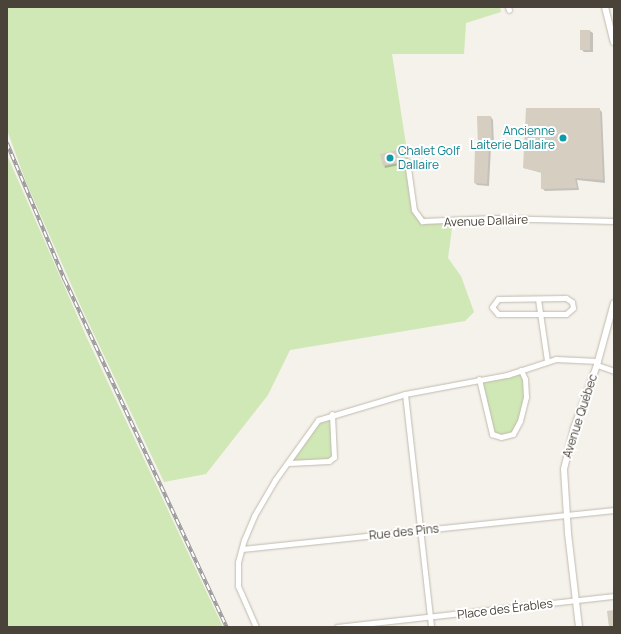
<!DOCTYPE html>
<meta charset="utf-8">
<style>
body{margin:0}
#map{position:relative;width:621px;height:634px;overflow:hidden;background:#f5f2eb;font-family:Manrope,sans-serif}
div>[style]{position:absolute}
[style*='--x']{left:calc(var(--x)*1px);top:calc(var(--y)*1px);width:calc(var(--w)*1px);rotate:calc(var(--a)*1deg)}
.green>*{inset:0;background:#d0e7b6}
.shadow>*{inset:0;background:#0003}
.building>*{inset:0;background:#d6cec1}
.roads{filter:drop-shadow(0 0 1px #c0baae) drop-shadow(0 0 1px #c0baae)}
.minor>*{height:5px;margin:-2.5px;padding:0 2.5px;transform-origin:2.5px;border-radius:2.5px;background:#fff}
.tertiary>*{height:6px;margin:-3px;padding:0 3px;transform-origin:3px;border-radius:3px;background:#fff}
.rail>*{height:3.5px;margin-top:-1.75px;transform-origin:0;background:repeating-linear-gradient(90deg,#fff 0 6px,#999 0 12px);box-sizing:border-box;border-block:1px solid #999}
.dots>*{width:11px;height:11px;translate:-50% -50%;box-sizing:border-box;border:2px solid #fff;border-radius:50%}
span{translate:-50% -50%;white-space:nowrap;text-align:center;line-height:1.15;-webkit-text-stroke:4px #fff;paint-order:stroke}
.culture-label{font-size:12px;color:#0d838f}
.right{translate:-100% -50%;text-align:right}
.left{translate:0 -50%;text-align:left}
.street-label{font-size:12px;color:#494339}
.frame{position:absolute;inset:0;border:8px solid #494339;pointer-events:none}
</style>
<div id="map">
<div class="green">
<div style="clip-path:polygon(7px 7px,500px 7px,501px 12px,466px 23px,464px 54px,392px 54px,416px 209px,425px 218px,453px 221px,448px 258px,461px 276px,474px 312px,465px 321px,290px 350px,268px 395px,206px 474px,164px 482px,82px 309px,26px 182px,7px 130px)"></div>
<div style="clip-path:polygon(7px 155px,86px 336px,223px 627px,7px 627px)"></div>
<div style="clip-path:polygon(521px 370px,526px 397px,513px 434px,501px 437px,492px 434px,479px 379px)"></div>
<div style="clip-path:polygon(332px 414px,334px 457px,329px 461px,289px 463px,312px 426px)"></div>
</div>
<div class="shadow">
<div style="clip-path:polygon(590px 31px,593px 33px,593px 52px,584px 52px,581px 49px)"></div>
<div style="clip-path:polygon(599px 109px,602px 112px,605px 183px,577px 180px,579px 190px,545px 191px,542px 188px,542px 173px,524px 168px)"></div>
<div style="clip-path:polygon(491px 117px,493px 120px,494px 146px,491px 147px,489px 186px,477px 185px,475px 183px,479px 148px)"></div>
<div style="clip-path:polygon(396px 152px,400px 165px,385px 168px,381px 155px)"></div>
</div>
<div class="building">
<div style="clip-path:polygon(580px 30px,590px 30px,590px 50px,580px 50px)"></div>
<div style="clip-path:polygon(526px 108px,600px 108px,603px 180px,575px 178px,577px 188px,541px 189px,541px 172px,523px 168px)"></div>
<div style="clip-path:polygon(477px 116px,491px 116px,492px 144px,489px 144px,487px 184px,474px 183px,475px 147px,478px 147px)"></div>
<div style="clip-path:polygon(397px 150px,399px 163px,383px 166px,380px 154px)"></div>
<div style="clip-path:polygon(614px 610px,614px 627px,609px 627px,607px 611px)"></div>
</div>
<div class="roads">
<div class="minor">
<div style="--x:508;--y:7;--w:3;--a:72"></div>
<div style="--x:407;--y:161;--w:49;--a:81.9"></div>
<div style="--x:414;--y:210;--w:14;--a:54"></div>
<div style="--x:422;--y:221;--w:72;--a:-2.4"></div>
<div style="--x:494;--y:218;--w:120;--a:1.4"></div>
<div style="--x:498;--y:299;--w:68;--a:-0.8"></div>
<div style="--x:566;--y:298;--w:7;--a:34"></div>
<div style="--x:572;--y:302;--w:6;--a:81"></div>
<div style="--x:573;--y:308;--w:9;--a:139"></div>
<div style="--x:566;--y:314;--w:68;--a:180"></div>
<div style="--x:498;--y:314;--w:9;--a:-131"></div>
<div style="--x:492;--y:307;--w:10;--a:-53"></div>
<div style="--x:538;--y:299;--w:63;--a:81.7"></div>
<div style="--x:597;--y:365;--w:18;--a:19"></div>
<div style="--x:479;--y:379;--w:57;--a:76.7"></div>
<div style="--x:492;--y:434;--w:9;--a:18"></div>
<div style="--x:501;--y:437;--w:12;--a:-14"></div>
<div style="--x:513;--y:434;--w:15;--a:-62"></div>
<div style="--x:520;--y:421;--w:25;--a:-76"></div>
<div style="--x:526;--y:397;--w:18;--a:-93"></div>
<div style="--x:525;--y:379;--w:10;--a:-114"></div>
<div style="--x:405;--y:394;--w:234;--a:83.6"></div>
<div style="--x:289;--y:463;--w:40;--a:-2.9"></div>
<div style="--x:329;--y:461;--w:6;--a:-39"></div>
<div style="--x:334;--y:457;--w:43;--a:-92.7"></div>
<div style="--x:242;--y:549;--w:374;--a:-6"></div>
<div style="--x:256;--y:627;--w:45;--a:-113.7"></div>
<div style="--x:238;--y:586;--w:24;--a:-90"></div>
<div style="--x:238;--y:562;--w:23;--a:-75"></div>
<div style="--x:244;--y:540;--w:26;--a:-67"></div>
<div style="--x:254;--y:516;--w:42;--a:-59.7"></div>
<div style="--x:275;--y:480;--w:74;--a:-54.4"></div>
<div style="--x:318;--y:420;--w:91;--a:-16.6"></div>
<div style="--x:405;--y:394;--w:104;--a:-10.6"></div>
<div style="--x:507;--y:375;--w:52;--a:-18.1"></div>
<div style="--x:556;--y:359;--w:42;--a:2.7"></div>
<div style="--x:337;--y:627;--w:279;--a:-6.4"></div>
</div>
<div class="tertiary">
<div style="--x:605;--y:7;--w:36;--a:76"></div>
<div style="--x:579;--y:627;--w:95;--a:-96.7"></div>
<div style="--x:568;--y:533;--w:64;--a:-93.6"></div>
<div style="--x:564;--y:469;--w:42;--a:-76.3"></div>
<div style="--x:574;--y:428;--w:67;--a:-69.9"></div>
<div style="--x:597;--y:365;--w:64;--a:-74.7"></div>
</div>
</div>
<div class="rail">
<div style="--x:7;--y:143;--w:149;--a:67.1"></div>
<div style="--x:65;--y:280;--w:383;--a:65"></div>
</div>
<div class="dots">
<div style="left:563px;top:138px;background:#0f9aa8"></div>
<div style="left:390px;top:158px;background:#0f9aa8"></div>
</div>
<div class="culture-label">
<span class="right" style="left:555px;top:138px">Ancienne<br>Laiterie Dallaire</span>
<span class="left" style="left:398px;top:158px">Chalet Golf<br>Dallaire</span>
</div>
<div class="street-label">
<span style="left:486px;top:221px;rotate:-2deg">Avenue Dallaire</span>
<span style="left:580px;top:416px;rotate:-72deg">Avenue Québec</span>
<span style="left:404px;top:532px;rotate:-6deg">Rue des Pins</span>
<span style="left:505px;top:609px;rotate:-7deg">Place des Érables</span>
</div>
<div class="frame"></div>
</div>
